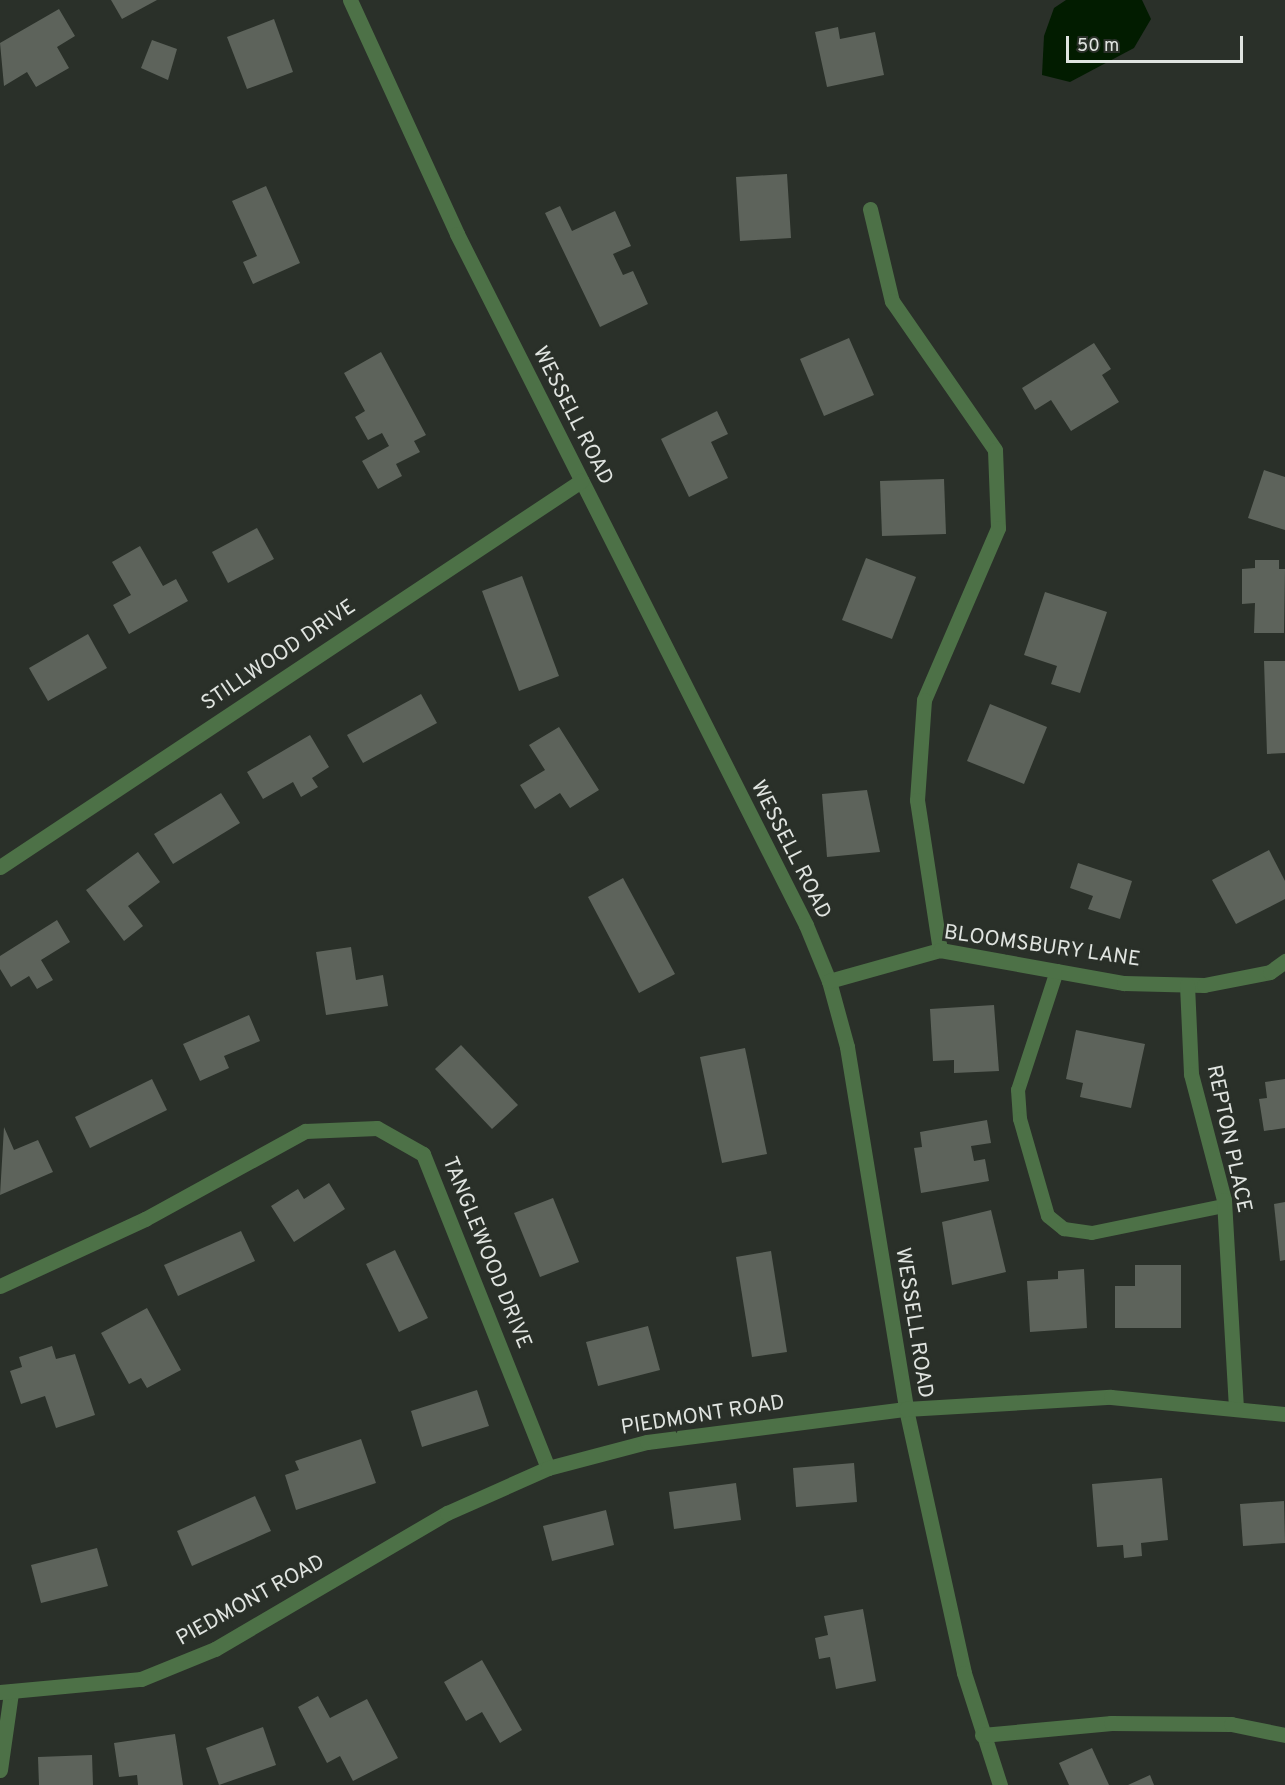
<!DOCTYPE html>
<style>
body{margin:0}
#map{position:relative;width:1285px;height:1785px;overflow:hidden;background:#2a3029;font-family:Overpass,sans-serif}
div>[style]{position:absolute}
[style*='--x']{left:calc(var(--x)*1px);top:calc(var(--y)*1px);width:calc(var(--w)*1px);rotate:calc(var(--a)*1deg)}
.water>*{inset:0;background:#021c00}
.building>*{inset:0;background:#5d635b}
.service>*{height:14px;margin:-7px;padding:0 7px;transform-origin:7px;border-radius:7px;background:#4d7147}
.minor>*{height:15px;margin:-7.5px;padding:0 7.5px;transform-origin:7.5px;border-radius:7.5px;background:#4d7147}
.tertiary>*{height:15px;margin:-7.5px;padding:0 7.5px;transform-origin:7.5px;border-radius:7.5px;background:#4d7147}
span{translate:-50% -50%;white-space:nowrap;text-align:center;line-height:1.15;-webkit-text-stroke:6px #2a3029;paint-order:stroke}
.street-label{font-size:21px;color:#e0e4e0}
.scale{position:absolute;left:1066px;top:36px;width:177px;height:27px;box-sizing:border-box;border:3px solid #e0e4e0;border-top:0;padding-left:8px;font-size:18px;line-height:21px;white-space:nowrap;color:#e0e4e0;-webkit-text-stroke:4px #2a3029;paint-order:stroke}
</style>
<div id="map">
<div class="water">
<div style="clip-path:polygon(1066px 0,1142px 0,1151px 19px,1134px 48px,1070px 82px,1042px 75px,1044px 36px,1054px 8px)"></div>
</div>
<div class="building">
<div style="clip-path:polygon(111px 0,157px 0,122px 19px)"></div>
<div style="clip-path:polygon(59px 9px,75px 36px,57px 47px,69px 68px,36px 87px,27px 72px,4px 86px,0 43px)"></div>
<div style="clip-path:polygon(274px 19px,293px 72px,247px 89px,227px 37px)"></div>
<div style="clip-path:polygon(838px 27px,840px 39px,875px 32px,884px 75px,827px 87px,815px 32px)"></div>
<div style="clip-path:polygon(152px 40px,177px 49px,168px 80px,141px 68px)"></div>
<div style="clip-path:polygon(787px 174px,791px 238px,740px 241px,736px 177px)"></div>
<div style="clip-path:polygon(266px 186px,300px 263px,253px 284px,243px 262px,257px 256px,232px 201px)"></div>
<div style="clip-path:polygon(560px 206px,572px 231px,615px 211px,631px 246px,613px 254px,623px 275px,633px 271px,648px 304px,600px 327px,545px 213px)"></div>
<div style="clip-path:polygon(849px 338px,874px 395px,824px 416px,800px 359px)"></div>
<div style="clip-path:polygon(1094px 343px,1111px 369px,1102px 375px,1119px 402px,1071px 431px,1051px 400px,1035px 410px,1022px 388px)"></div>
<div style="clip-path:polygon(381px 352px,426px 435px,414px 441px,420px 452px,396px 464px,402px 476px,378px 489px,362px 461px,389px 446px,382px 433px,368px 440px,355px 417px,365px 411px,344px 373px)"></div>
<div style="clip-path:polygon(717px 411px,728px 434px,711px 442px,728px 478px,689px 497px,661px 439px)"></div>
<div style="clip-path:polygon(1264px 470px,1285px 477px,1285px 530px,1248px 518px)"></div>
<div style="clip-path:polygon(944px 479px,946px 534px,882px 536px,880px 481px)"></div>
<div style="clip-path:polygon(257px 528px,274px 559px,228px 583px,212px 552px)"></div>
<div style="clip-path:polygon(140px 546px,163px 586px,176px 579px,188px 601px,129px 634px,113px 605px,131px 595px,112px 562px)"></div>
<div style="clip-path:polygon(866px 558px,916px 577px,892px 639px,842px 620px)"></div>
<div style="clip-path:polygon(1255px 560px,1279px 560px,1279px 569px,1285px 569px,1284px 633px,1254px 633px,1255px 603px,1242px 604px,1242px 569px,1255px 568px)"></div>
<div style="clip-path:polygon(522px 576px,559px 676px,519px 691px,482px 591px)"></div>
<div style="clip-path:polygon(1045px 592px,1107px 612px,1080px 693px,1051px 684px,1057px 666px,1024px 655px)"></div>
<div style="clip-path:polygon(88px 634px,107px 668px,48px 701px,29px 668px)"></div>
<div style="clip-path:polygon(1264px 661px,1285px 661px,1285px 753px,1267px 754px)"></div>
<div style="clip-path:polygon(421px 694px,437px 723px,363px 763px,347px 735px)"></div>
<div style="clip-path:polygon(990px 704px,1047px 727px,1024px 784px,967px 761px)"></div>
<div style="clip-path:polygon(559px 727px,599px 790px,570px 808px,560px 793px,535px 809px,520px 785px,545px 770px,529px 745px)"></div>
<div style="clip-path:polygon(310px 735px,329px 767px,312px 778px,318px 787px,301px 797px,293px 782px,263px 799px,247px 772px)"></div>
<div style="clip-path:polygon(867px 790px,880px 852px,827px 857px,822px 794px)"></div>
<div style="clip-path:polygon(221px 793px,240px 823px,173px 864px,154px 834px)"></div>
<div style="clip-path:polygon(1269px 850px,1285px 881px,1285px 899px,1236px 924px,1212px 880px)"></div>
<div style="clip-path:polygon(138px 852px,160px 882px,128px 906px,143px 926px,124px 941px,86px 890px)"></div>
<div style="clip-path:polygon(1078px 863px,1132px 881px,1120px 919px,1088px 909px,1093px 896px,1070px 888px)"></div>
<div style="clip-path:polygon(623px 878px,675px 974px,639px 993px,588px 897px)"></div>
<div style="clip-path:polygon(57px 920px,70px 942px,41px 960px,53px 980px,37px 989px,29px 976px,11px 987px,0 969px,0 956px)"></div>
<div style="clip-path:polygon(351px 947px,356px 980px,383px 975px,388px 1006px,326px 1015px,316px 952px)"></div>
<div style="clip-path:polygon(994px 1005px,999px 1071px,954px 1073px,954px 1060px,933px 1061px,930px 1009px)"></div>
<div style="clip-path:polygon(249px 1015px,260px 1041px,224px 1056px,229px 1068px,200px 1081px,183px 1044px)"></div>
<div style="clip-path:polygon(1076px 1030px,1145px 1044px,1131px 1108px,1080px 1097px,1083px 1083px,1066px 1079px)"></div>
<div style="clip-path:polygon(461px 1045px,518px 1105px,492px 1129px,435px 1069px)"></div>
<div style="clip-path:polygon(745px 1048px,767px 1154px,722px 1163px,700px 1057px)"></div>
<div style="clip-path:polygon(152px 1079px,167px 1110px,90px 1148px,75px 1117px)"></div>
<div style="clip-path:polygon(1285px 1079px,1285px 1128px,1264px 1131px,1259px 1099px,1267px 1098px,1265px 1082px)"></div>
<div style="clip-path:polygon(987px 1120px,991px 1143px,971px 1146px,974px 1161px,985px 1159px,989px 1181px,921px 1193px,914px 1148px,922px 1147px,920px 1132px)"></div>
<div style="clip-path:polygon(4px 1127px,14px 1150px,38px 1140px,53px 1172px,0 1195px)"></div>
<div style="clip-path:polygon(329px 1183px,345px 1209px,294px 1242px,271px 1206px,298px 1189px,304px 1199px)"></div>
<div style="clip-path:polygon(553px 1198px,579px 1262px,540px 1277px,514px 1213px)"></div>
<div style="clip-path:polygon(1285px 1202px,1285px 1260px,1280px 1261px,1274px 1204px)"></div>
<div style="clip-path:polygon(991px 1210px,1006px 1272px,952px 1285px,942px 1222px)"></div>
<div style="clip-path:polygon(241px 1231px,255px 1261px,178px 1296px,164px 1265px)"></div>
<div style="clip-path:polygon(395px 1250px,428px 1318px,399px 1332px,366px 1264px)"></div>
<div style="clip-path:polygon(771px 1251px,787px 1352px,752px 1357px,736px 1257px)"></div>
<div style="clip-path:polygon(1135px 1265px,1181px 1265px,1181px 1328px,1115px 1328px,1115px 1286px,1135px 1286px)"></div>
<div style="clip-path:polygon(1084px 1269px,1087px 1328px,1030px 1332px,1027px 1281px,1058px 1279px,1058px 1271px)"></div>
<div style="clip-path:polygon(147px 1308px,181px 1370px,147px 1388px,141px 1378px,129px 1384px,101px 1333px)"></div>
<div style="clip-path:polygon(648px 1326px,660px 1370px,598px 1386px,586px 1342px)"></div>
<div style="clip-path:polygon(52px 1346px,56px 1359px,75px 1354px,95px 1415px,56px 1428px,45px 1396px,21px 1404px,10px 1371px,22px 1367px,19px 1357px)"></div>
<div style="clip-path:polygon(477px 1390px,489px 1426px,422px 1447px,411px 1411px)"></div>
<div style="clip-path:polygon(361px 1439px,376px 1483px,296px 1510px,285px 1475px,299px 1470px,295px 1461px)"></div>
<div style="clip-path:polygon(854px 1463px,857px 1502px,796px 1507px,793px 1468px)"></div>
<div style="clip-path:polygon(1162px 1478px,1168px 1540px,1141px 1543px,1142px 1556px,1124px 1558px,1123px 1545px,1097px 1547px,1092px 1484px)"></div>
<div style="clip-path:polygon(736px 1483px,741px 1520px,674px 1529px,669px 1492px)"></div>
<div style="clip-path:polygon(255px 1496px,271px 1531px,192px 1566px,177px 1531px)"></div>
<div style="clip-path:polygon(1284px 1501px,1285px 1543px,1243px 1546px,1240px 1504px)"></div>
<div style="clip-path:polygon(606px 1510px,614px 1545px,552px 1561px,543px 1526px)"></div>
<div style="clip-path:polygon(97px 1548px,108px 1586px,41px 1603px,31px 1565px)"></div>
<div style="clip-path:polygon(863px 1609px,876px 1681px,836px 1689px,830px 1657px,819px 1659px,815px 1638px,828px 1635px,824px 1616px)"></div>
<div style="clip-path:polygon(482px 1660px,522px 1730px,500px 1743px,482px 1712px,466px 1721px,444px 1682px)"></div>
<div style="clip-path:polygon(318px 1696px,330px 1718px,367px 1699px,398px 1758px,353px 1781px,340px 1756px,327px 1763px,298px 1707px)"></div>
<div style="clip-path:polygon(263px 1727px,276px 1765px,219px 1785px,206px 1748px)"></div>
<div style="clip-path:polygon(175px 1734px,183px 1785px,138px 1785px,137px 1775px,119px 1777px,114px 1743px)"></div>
<div style="clip-path:polygon(1092px 1748px,1109px 1785px,1069px 1785px,1059px 1763px)"></div>
<div style="clip-path:polygon(92px 1755px,93px 1785px,39px 1785px,38px 1757px)"></div>
<div style="clip-path:polygon(1150px 1775px,1154px 1785px,1128px 1785px)"></div>
</div>
<div class="service">
<div style="--x:1057;--y:971;--w:125;--a:108.1"></div>
<div style="--x:1018;--y:1090;--w:29;--a:86"></div>
<div style="--x:1020;--y:1119;--w:101;--a:73.9"></div>
<div style="--x:1048;--y:1216;--w:21;--a:39"></div>
<div style="--x:1064;--y:1229;--w:28;--a:8"></div>
<div style="--x:1092;--y:1233;--w:135;--a:-11.6"></div>
</div>
<div class="minor">
<div style="--x:350;--y:0;--w:257;--a:65.4"></div>
<div style="--x:457;--y:234;--w:774;--a:63.2"></div>
<div style="--x:806;--y:925;--w:61;--a:67.7"></div>
<div style="--x:829;--y:981;--w:68;--a:74.7"></div>
<div style="--x:847;--y:1047;--w:367;--a:80.7"></div>
<div style="--x:906;--y:1409;--w:270;--a:77.6"></div>
<div style="--x:964;--y:1673;--w:118;--a:72.2"></div>
<div style="--x:870;--y:209;--w:95;--a:76.6"></div>
<div style="--x:892;--y:301;--w:181;--a:55.3"></div>
<div style="--x:995;--y:450;--w:78;--a:87.8"></div>
<div style="--x:998;--y:528;--w:187;--a:113.3"></div>
<div style="--x:924;--y:700;--w:100;--a:94"></div>
<div style="--x:917;--y:800;--w:152;--a:81.3"></div>
<div style="--x:0;--y:867;--w:698;--a:-33.6"></div>
<div style="--x:829;--y:981;--w:115;--a:-15.6"></div>
<div style="--x:940;--y:950;--w:187;--a:10.2"></div>
<div style="--x:1124;--y:983;--w:80;--a:1.4"></div>
<div style="--x:1204;--y:985;--w:67;--a:-11.1"></div>
<div style="--x:1270;--y:972;--w:19;--a:-36"></div>
<div style="--x:1187;--y:985;--w:89;--a:87.4"></div>
<div style="--x:1191;--y:1074;--w:130;--a:75.3"></div>
<div style="--x:1224;--y:1200;--w:209;--a:86.7"></div>
<div style="--x:0;--y:1286;--w:160;--a:-24.8"></div>
<div style="--x:145;--y:1219;--w:183;--a:-28.8"></div>
<div style="--x:305;--y:1131;--w:72;--a:-2.4"></div>
<div style="--x:377;--y:1128;--w:53;--a:29.5"></div>
<div style="--x:423;--y:1154;--w:338;--a:68.3"></div>
<div style="--x:982;--y:1735;--w:130;--a:-5.3"></div>
<div style="--x:1111;--y:1723;--w:120;--a:0.5"></div>
<div style="--x:1231;--y:1724;--w:55;--a:11.5"></div>
<div style="--x:0;--y:1770;--w:78;--a:-81.9"></div>
</div>
<div class="tertiary">
<div style="--x:0;--y:1692;--w:142;--a:-5.3"></div>
<div style="--x:141;--y:1679;--w:80;--a:-22.1"></div>
<div style="--x:215;--y:1649;--w:269;--a:-30.4"></div>
<div style="--x:447;--y:1513;--w:111;--a:-24"></div>
<div style="--x:548;--y:1468;--w:102;--a:-14.7"></div>
<div style="--x:647;--y:1442;--w:261;--a:-7.3"></div>
<div style="--x:906;--y:1409;--w:205;--a:-3.4"></div>
<div style="--x:1111;--y:1397;--w:175;--a:5.6"></div>
</div>
<div class="street-label">
<span style="left:572px;top:416px;rotate:63deg">WESSELL ROAD</span>
<span style="left:279px;top:656px;rotate:-34deg">STILLWOOD DRIVE</span>
<span style="left:790px;top:850px;rotate:63deg">WESSELL ROAD</span>
<span style="left:1042px;top:947px;rotate:8deg">BLOOMSBURY LANE</span>
<span style="left:1228px;top:1139px;rotate:78deg">REPTON PLACE</span>
<span style="left:486px;top:1253px;rotate:68deg">TANGLEWOOD DRIVE</span>
<span style="left:913px;top:1323px;rotate:81deg">WESSELL ROAD</span>
<span style="left:703px;top:1416px;rotate:-9deg">PIEDMONT ROAD</span>
<span style="left:251px;top:1601px;rotate:-29deg">PIEDMONT ROAD</span>
</div>
<div class="scale">50 m</div>
</div>
